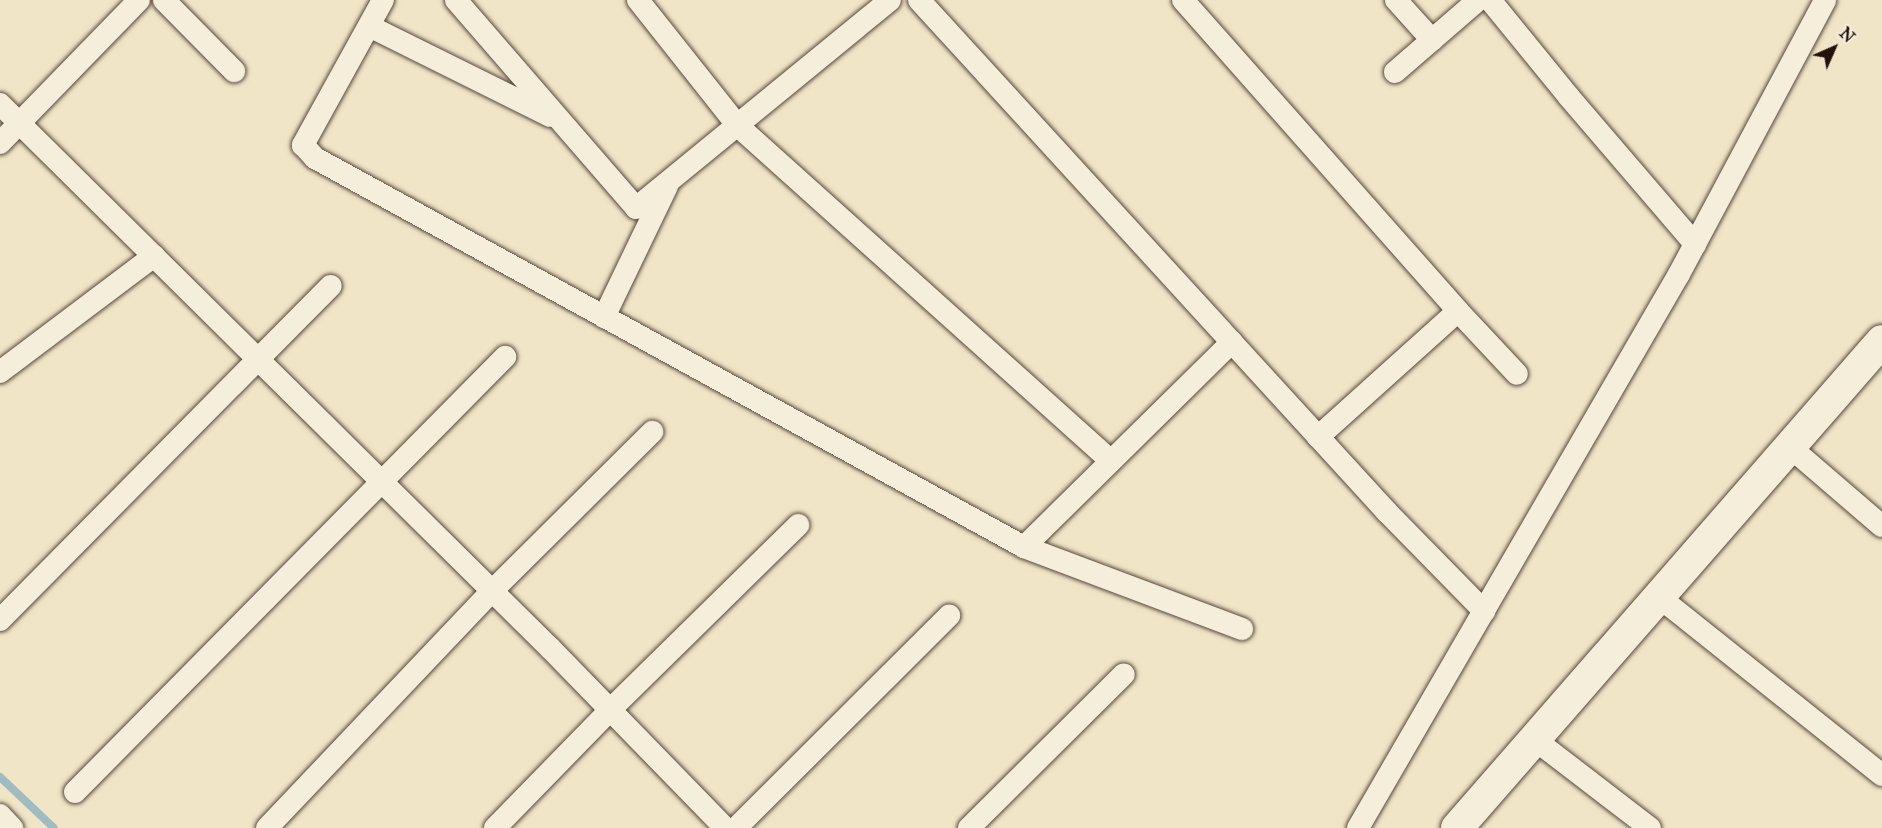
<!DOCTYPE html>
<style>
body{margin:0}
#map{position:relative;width:1882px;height:828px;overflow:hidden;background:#f0e5c7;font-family:"IM FELL Great Primer",serif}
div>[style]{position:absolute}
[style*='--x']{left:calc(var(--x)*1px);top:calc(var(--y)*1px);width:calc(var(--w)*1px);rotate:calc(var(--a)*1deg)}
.stream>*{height:8px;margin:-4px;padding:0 4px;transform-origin:4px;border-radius:4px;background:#a0bcc1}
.roads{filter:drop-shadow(0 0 2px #56473b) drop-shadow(0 0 2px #56473b)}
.street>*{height:22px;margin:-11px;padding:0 11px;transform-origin:11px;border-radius:11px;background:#f5eedb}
.secondary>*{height:32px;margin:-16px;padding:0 16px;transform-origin:16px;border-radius:16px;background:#f5eedb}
span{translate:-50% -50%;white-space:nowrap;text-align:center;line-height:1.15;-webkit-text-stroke:4.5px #f5eedb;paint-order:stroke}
.north{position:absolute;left:1804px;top:18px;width:60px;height:60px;-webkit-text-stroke:4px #f5eedb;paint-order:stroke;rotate:45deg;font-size:16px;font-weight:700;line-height:24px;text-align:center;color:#23120c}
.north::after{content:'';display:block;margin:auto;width:21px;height:27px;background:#23120c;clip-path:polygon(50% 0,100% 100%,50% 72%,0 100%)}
</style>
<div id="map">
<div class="stream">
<div style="--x:0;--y:777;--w:74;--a:43.4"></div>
</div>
<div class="roads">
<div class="street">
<div style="--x:164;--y:0;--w:100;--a:45.4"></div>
<div style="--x:383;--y:0;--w:166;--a:118.9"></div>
<div style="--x:303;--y:145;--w:18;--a:47"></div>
<div style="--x:315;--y:158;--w:809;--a:28.75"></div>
<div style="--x:1024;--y:547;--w:233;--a:20.6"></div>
<div style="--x:456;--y:0;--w:275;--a:49.1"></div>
<div style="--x:636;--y:208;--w:328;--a:-39.3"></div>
<div style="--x:638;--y:0;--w:161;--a:51.6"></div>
<div style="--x:738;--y:126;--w:501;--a:41.93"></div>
<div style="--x:919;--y:0;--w:694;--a:47.57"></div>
<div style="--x:1387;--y:512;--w:139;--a:45.6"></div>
<div style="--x:1183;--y:0;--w:415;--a:48.5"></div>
<div style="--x:1458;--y:311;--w:86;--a:46.9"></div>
<div style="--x:1396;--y:0;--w:54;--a:48"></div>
<div style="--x:1490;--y:0;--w:125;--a:50.8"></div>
<div style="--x:1569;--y:97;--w:194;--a:49.4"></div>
<div style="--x:369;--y:26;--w:202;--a:26.4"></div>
<div style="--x:1395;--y:72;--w:110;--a:-40.9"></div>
<div style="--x:0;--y:104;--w:774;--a:44.69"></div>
<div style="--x:550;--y:648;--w:251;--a:45.8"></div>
<div style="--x:0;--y:143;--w:199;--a:-45.8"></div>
<div style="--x:604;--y:317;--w:145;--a:-64.3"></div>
<div style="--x:0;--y:372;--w:193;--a:-37"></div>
<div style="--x:1318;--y:437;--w:188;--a:-42"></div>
<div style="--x:1790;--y:447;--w:121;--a:40.7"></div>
<div style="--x:1024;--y:547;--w:292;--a:-44.6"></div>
<div style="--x:1659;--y:597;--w:285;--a:38.6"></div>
<div style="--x:0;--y:620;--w:470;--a:-45.3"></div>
<div style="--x:1534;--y:739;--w:146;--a:37.5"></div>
<div style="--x:75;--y:792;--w:612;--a:-45.33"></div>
<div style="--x:0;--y:815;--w:18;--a:47"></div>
<div style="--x:267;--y:828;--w:327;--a:-46.5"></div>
<div style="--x:492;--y:591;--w:226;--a:-44.8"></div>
<div style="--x:495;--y:828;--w:165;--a:-45.7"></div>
<div style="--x:610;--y:710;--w:264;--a:-44.5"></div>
<div style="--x:736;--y:828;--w:301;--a:-44.9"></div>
<div style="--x:969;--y:828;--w:218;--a:-44.8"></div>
<div style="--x:1358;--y:828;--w:640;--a:-59.91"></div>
<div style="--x:1679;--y:274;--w:310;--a:-61.9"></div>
</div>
<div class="secondary">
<div style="--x:1457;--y:828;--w:646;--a:-48.89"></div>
</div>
</div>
<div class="north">N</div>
</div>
